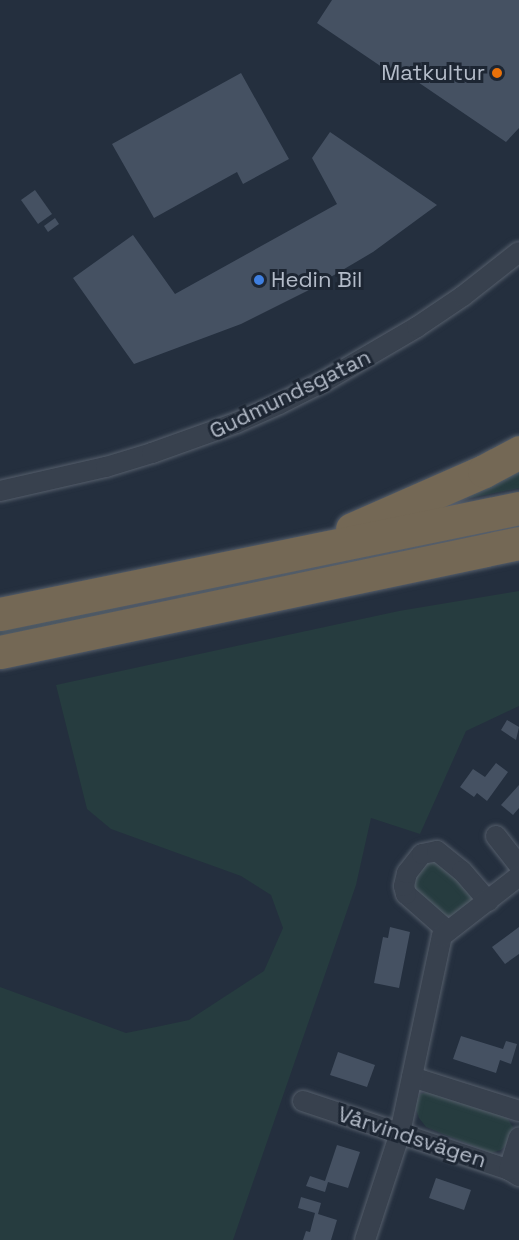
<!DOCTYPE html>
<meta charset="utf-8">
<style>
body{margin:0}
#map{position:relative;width:519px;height:1240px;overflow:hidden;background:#242f3e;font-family:"Space Grotesk",sans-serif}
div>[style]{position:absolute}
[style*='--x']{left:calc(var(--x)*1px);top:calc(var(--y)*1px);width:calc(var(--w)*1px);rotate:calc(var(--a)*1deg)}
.green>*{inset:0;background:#263c3f}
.building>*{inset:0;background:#455162}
.roads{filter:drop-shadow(0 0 2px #565f6c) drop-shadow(0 0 2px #565f6c)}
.minor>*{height:20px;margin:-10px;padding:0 10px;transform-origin:10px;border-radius:10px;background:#38414e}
.motorway>*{height:33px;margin:-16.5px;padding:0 16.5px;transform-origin:16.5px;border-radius:16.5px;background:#746855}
.dots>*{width:16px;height:16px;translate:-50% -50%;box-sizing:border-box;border:3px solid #1d2633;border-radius:50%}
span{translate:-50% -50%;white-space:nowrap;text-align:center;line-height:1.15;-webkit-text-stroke:6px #1d2633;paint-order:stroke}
.poi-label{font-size:22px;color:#b4bcc9}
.right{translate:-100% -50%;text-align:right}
.left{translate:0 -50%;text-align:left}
.street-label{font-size:22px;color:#b4bcc9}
</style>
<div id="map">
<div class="green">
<div style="clip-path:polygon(519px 465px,519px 488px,470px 498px,468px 490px)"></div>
<div style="clip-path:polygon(519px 521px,519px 529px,178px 599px,177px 593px)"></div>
<div style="clip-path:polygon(519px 591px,519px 706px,466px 731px,420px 834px,371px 818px,356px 885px,233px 1240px,0 1240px,0 987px,126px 1033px,156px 1027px,189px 1020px,264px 971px,283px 928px,271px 895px,241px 876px,111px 829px,87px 809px,56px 685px,399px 611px)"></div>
<div style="clip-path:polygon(118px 603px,120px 612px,0 637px,0 627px)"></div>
<div style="clip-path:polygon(436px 859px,456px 874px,473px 897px,472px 902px,453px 916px,443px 916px,412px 892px,419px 864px)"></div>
<div style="clip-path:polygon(433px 1091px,504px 1113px,513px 1127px,508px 1143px,501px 1150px,491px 1153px,426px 1127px,419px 1118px,415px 1106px,420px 1094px)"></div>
</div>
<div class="building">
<div style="clip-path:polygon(332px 0,519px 0,519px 128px,506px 142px,409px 76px,404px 82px,317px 23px)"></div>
<div style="clip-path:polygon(241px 73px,289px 159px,243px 184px,237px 172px,154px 218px,112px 144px)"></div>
<div style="clip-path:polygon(330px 132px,437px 205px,373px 252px,307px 291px,241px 324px,134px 364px,73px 278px,133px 235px,175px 294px,337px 204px,312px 158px)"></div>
<div style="clip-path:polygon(35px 190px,52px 214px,38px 224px,21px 200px)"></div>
<div style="clip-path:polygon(55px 218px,59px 224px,48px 232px,44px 226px)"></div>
<div style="clip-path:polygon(507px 720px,519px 727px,516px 740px,501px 730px)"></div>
<div style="clip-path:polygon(496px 763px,508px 772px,487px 801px,477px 793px,474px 797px,460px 787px,473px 769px,485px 777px)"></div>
<div style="clip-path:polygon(519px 785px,519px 808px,513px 815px,501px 805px)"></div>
<div style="clip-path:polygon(390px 927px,410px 932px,399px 988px,374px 983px,383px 937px,388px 938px)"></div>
<div style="clip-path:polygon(519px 927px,519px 954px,505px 964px,492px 947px)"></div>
<div style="clip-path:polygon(461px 1036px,503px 1049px,506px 1041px,517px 1044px,511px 1064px,500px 1060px,496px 1073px,453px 1059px)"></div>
<div style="clip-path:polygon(338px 1052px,375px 1065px,367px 1087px,330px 1075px)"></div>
<div style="clip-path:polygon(337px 1145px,360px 1152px,348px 1188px,328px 1182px,325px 1192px,306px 1186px,310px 1176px,325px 1181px)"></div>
<div style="clip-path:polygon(436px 1178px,471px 1190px,464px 1210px,429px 1198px)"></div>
<div style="clip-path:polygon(301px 1197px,321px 1203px,318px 1214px,337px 1220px,331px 1240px,303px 1240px,306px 1231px,310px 1232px,315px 1213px,298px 1208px)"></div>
</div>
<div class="roads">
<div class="minor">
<div style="--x:0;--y:491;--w:109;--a:-12.8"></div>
<div style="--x:106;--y:467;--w:48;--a:-16.9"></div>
<div style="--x:152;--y:453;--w:89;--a:-19.7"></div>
<div style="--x:236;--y:423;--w:47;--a:-23.8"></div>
<div style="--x:279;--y:404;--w:49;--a:-26.6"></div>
<div style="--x:323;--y:382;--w:109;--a:-30.3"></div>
<div style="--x:417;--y:327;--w:55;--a:-34"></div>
<div style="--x:463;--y:296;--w:71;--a:-38.2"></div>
<div style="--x:496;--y:836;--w:37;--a:52"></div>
<div style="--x:448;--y:931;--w:56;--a:-138.6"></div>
<div style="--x:406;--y:894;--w:8;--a:-104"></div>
<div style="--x:404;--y:886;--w:13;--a:-77"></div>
<div style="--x:407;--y:873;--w:24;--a:-52"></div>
<div style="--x:422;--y:854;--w:15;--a:-11"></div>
<div style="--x:437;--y:851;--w:32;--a:39"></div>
<div style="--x:462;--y:871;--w:40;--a:49"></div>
<div style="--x:412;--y:1077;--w:112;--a:17.6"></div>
<div style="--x:303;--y:1101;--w:217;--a:18.5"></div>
<div style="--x:509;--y:1170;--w:12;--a:31"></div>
<div style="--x:509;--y:1170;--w:34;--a:-73"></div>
<div style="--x:365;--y:1240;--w:113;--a:-71.9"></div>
<div style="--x:400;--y:1133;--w:201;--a:-78"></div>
<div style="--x:442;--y:936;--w:98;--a:-37.9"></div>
</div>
<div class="motorway">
<div style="--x:352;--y:529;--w:144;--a:-23.7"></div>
<div style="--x:484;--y:471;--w:40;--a:-28"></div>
<div style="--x:0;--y:614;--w:530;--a:-11.54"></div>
<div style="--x:0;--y:652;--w:530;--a:-11.86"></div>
</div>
</div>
<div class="dots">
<div style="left:497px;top:73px;background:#e8710a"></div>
<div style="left:259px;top:280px;background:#3f7fe0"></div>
</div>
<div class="poi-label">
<span class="right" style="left:485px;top:73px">Matkultur</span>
<span class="left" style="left:271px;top:280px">Hedin Bil</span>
</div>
<div class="street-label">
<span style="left:290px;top:394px;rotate:-26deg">Gudmundsgatan</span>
<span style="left:412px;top:1137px;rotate:18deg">Vårvindsvägen</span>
</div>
</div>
